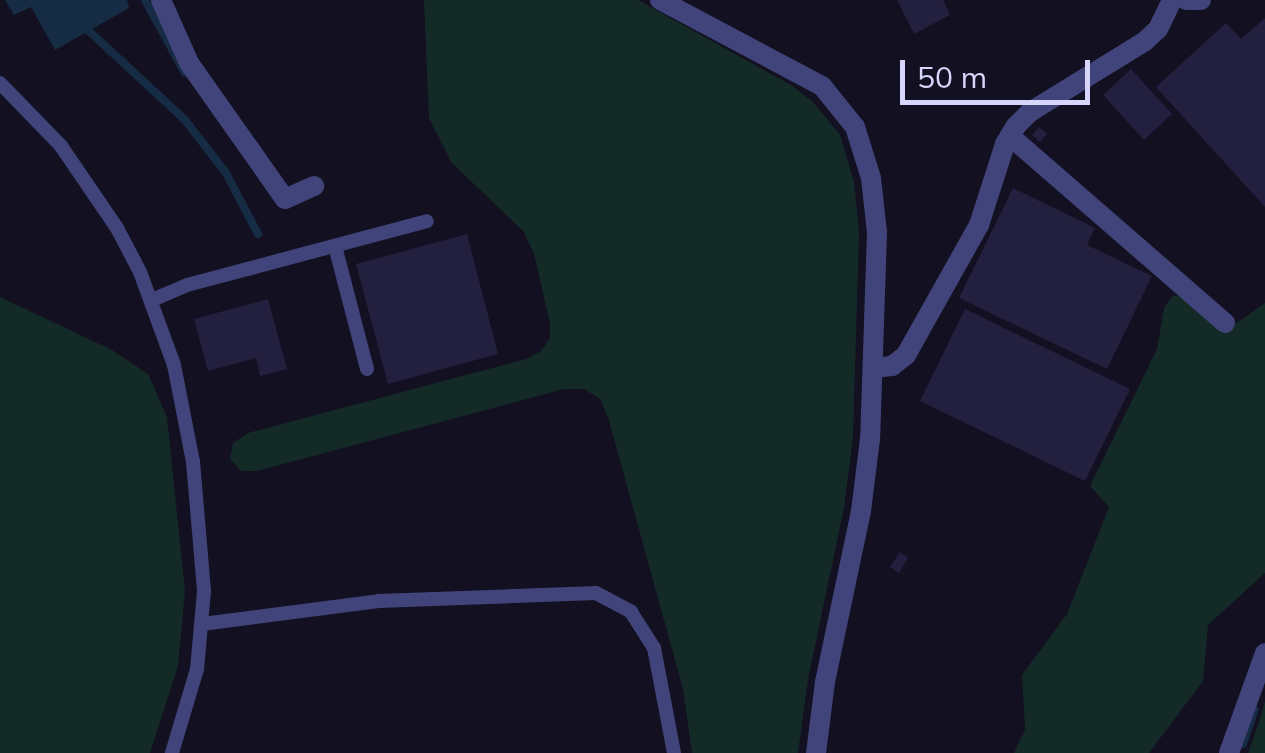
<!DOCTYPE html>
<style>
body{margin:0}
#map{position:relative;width:1265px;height:753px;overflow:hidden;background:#121021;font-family:Mulish,sans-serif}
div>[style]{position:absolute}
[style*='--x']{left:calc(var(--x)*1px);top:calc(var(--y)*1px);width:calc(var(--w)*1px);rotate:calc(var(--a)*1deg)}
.green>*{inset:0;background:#142a27}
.water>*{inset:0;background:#162c45}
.stream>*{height:8px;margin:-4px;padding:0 4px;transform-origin:4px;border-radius:4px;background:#162c45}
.building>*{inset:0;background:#231f3f}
.service>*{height:14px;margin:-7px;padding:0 7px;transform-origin:7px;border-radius:7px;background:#41447a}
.minor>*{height:20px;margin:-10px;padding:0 10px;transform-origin:10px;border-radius:10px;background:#41447a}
.tertiary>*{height:20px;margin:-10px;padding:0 10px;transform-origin:10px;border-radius:10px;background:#41447a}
span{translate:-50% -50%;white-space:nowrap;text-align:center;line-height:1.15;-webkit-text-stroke:8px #121021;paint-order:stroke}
.scale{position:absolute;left:900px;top:60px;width:190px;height:45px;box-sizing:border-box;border:5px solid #d7d6fa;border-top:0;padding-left:12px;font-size:30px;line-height:35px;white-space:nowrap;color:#d7d6fa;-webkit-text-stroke:8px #121021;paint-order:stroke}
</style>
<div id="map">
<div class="green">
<div style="clip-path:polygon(424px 0,638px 0,791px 85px,813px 102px,840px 135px,854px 182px,859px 232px,853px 438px,844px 508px,808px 679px,798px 753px,692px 753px,683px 689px,608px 417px,600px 399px,584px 389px,564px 389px,257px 471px,241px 471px,230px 459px,233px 443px,248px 433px,526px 359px,541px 351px,550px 338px,550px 323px,534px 254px,524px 232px,452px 163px,429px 118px)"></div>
<div style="clip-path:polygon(1172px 296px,1179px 296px,1227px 330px,1265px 303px,1265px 573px,1208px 625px,1203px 681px,1149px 753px,1014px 753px,1025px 730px,1022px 675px,1067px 614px,1109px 507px,1090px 486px,1157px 349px,1164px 308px)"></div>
<div style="clip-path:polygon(0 297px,112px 350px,148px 374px,167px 417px,185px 591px,178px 666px,150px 753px,0 753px)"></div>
<div style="clip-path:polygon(1265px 701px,1265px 753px,1248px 753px,1259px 722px)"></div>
</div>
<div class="water">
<div style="clip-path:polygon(5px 0,127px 0,129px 8px,55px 50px,31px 7px,14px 15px)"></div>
</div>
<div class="stream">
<div style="--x:145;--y:0;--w:83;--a:61.3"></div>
<div style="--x:89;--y:31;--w:131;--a:42.8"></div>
<div style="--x:185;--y:120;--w:67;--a:52.3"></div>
<div style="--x:226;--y:173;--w:69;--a:62.3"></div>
<div style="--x:1243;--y:744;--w:36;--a:-71"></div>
</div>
<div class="building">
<div style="clip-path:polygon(897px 0,943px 0,950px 15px,914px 34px)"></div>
<div style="clip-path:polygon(1265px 18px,1265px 207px,1156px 87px,1226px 23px,1241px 39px)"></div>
<div style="clip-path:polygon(1131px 69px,1172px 114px,1144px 140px,1103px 95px)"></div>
<div style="clip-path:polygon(1039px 127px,1047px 134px,1040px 142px,1032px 135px)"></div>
<div style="clip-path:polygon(1013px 188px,1095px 228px,1087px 245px,1152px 276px,1107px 369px,959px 298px)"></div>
<div style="clip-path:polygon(467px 234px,498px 354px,388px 384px,356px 264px)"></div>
<div style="clip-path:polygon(268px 299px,287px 369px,260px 376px,256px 358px,208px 371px,194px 319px)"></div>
<div style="clip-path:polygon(965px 309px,1130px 389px,1085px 481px,920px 401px)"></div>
<div style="clip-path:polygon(900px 552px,908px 558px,899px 573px,890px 567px)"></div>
</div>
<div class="service">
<div style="--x:0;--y:83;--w:88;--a:45.9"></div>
<div style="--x:61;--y:146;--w:99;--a:55.7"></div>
<div style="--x:117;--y:228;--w:50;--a:62.4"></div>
<div style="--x:140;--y:272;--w:99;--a:69.9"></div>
<div style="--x:174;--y:365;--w:99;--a:78.9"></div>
<div style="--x:193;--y:462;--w:129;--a:85.1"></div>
<div style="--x:204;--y:591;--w:78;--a:95.1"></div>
<div style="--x:197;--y:669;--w:88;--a:106.6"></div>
<div style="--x:335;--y:246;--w:127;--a:75.4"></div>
<div style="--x:152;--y:300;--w:38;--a:-23"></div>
<div style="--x:187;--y:285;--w:248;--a:-14.9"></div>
<div style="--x:202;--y:624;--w:178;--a:-7.4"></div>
<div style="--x:379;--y:601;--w:217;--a:-2.1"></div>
<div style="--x:596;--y:593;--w:40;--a:28"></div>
<div style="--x:631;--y:612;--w:43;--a:57.4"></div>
<div style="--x:654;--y:648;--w:107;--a:79.2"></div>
</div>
<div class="minor">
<div style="--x:161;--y:0;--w:69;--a:66"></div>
<div style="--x:189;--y:63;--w:166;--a:54.8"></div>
<div style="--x:285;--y:199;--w:32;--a:-24"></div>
<div style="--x:1186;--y:0;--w:15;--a:0"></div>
<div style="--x:1010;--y:136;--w:285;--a:41"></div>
<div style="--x:873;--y:368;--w:19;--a:-6"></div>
<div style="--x:892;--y:366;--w:18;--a:-38"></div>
<div style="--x:906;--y:355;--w:149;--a:-60.7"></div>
<div style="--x:979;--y:225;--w:85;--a:-72.2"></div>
<div style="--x:1005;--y:144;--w:21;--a:-59"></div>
<div style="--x:1016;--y:126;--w:20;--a:-45"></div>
<div style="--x:1030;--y:112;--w:134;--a:-31.6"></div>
<div style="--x:1144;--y:42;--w:19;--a:-43"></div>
<div style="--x:1158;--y:29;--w:32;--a:-64"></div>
<div style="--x:1229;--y:753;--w:106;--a:-70.2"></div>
</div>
<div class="tertiary">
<div style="--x:660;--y:0;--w:183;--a:28"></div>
<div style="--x:822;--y:86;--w:53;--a:51.2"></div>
<div style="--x:855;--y:127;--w:53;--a:72.6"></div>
<div style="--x:871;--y:178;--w:54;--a:83.7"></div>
<div style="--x:877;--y:232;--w:207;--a:91.9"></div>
<div style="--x:870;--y:439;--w:73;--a:97.1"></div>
<div style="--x:861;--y:511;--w:175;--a:101.9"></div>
<div style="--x:825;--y:682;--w:72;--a:97.2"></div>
</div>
<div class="scale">50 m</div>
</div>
